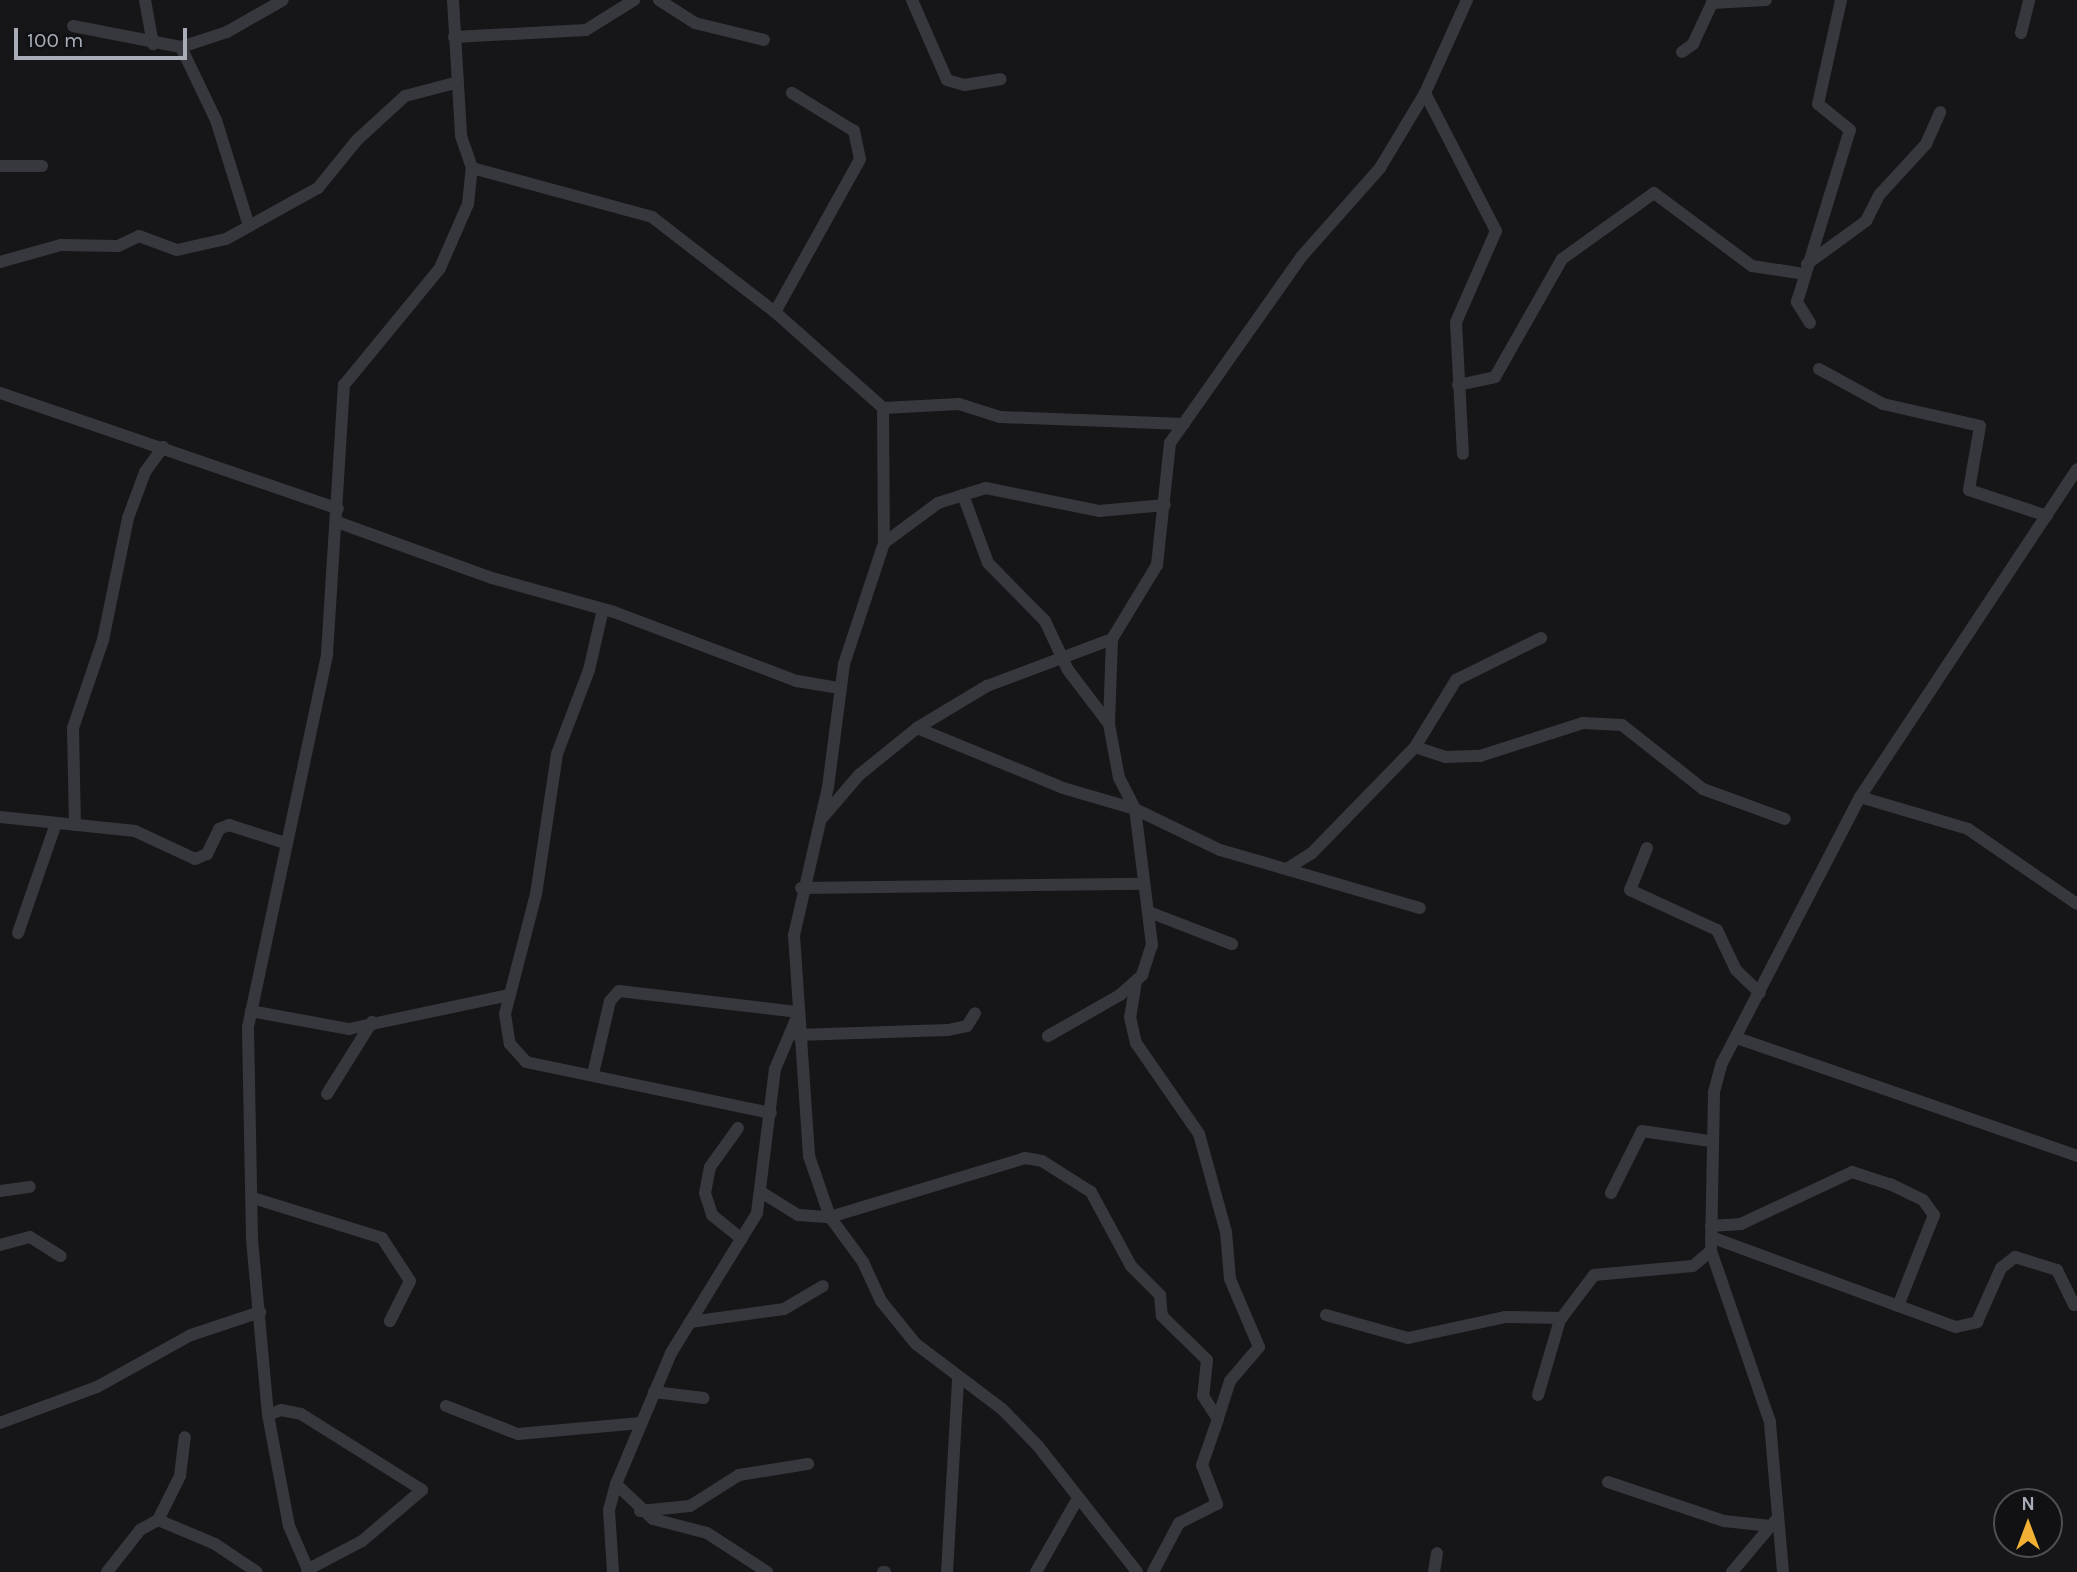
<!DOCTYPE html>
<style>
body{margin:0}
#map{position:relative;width:2077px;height:1572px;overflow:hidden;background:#161618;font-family:Karla,sans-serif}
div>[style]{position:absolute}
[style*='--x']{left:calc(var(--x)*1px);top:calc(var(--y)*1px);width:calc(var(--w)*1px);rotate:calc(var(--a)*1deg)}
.minor>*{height:12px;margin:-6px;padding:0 6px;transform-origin:6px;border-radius:6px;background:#37383d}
span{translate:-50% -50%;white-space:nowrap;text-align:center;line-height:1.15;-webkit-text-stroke:7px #111113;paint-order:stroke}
.north{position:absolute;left:1993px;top:1488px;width:70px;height:70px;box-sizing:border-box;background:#111113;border:2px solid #4d4f55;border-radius:50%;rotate:0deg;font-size:19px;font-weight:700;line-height:28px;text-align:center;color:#a8adb8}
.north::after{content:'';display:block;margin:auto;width:24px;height:32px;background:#f2b134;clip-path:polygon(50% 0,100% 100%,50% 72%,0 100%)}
.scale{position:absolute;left:14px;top:28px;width:173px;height:32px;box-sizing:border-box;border:4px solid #a8adb8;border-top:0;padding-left:9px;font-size:21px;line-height:24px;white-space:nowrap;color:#a8adb8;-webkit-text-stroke:5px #111113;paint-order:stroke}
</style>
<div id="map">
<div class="minor">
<div style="--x:145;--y:0;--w:45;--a:79.7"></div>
<div style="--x:453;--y:0;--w:136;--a:86.6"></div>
<div style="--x:461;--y:136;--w:34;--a:71"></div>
<div style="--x:472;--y:168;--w:187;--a:15.2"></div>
<div style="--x:652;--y:217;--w:155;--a:37.7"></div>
<div style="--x:775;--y:312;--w:144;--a:41.6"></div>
<div style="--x:883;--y:408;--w:135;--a:89.6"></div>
<div style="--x:884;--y:543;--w:127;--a:108.3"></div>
<div style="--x:844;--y:664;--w:124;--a:97.4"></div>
<div style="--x:828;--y:787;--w:152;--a:102.9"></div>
<div style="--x:794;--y:935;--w:222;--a:86.1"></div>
<div style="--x:809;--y:1156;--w:65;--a:71"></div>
<div style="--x:830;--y:1217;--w:56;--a:53.7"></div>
<div style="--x:863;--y:1262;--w:43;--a:65.2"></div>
<div style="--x:881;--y:1301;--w:55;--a:50.9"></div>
<div style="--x:916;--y:1344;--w:108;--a:37.1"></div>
<div style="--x:1002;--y:1409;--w:52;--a:45.8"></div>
<div style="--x:1038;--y:1446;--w:160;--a:51.8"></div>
<div style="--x:659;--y:0;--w:43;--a:32.6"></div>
<div style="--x:695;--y:23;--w:71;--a:13.8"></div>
<div style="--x:912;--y:0;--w:87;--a:66.4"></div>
<div style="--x:947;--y:80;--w:18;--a:16"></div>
<div style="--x:964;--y:85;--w:37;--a:-9"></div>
<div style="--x:73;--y:26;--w:110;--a:11"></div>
<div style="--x:181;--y:47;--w:48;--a:-18.1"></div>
<div style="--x:227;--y:32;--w:64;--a:-29.7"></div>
<div style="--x:2021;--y:33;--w:34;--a:-76"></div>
<div style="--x:454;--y:37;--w:132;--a:-3"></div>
<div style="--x:586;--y:30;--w:57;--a:-32"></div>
<div style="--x:181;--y:47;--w:81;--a:64.4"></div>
<div style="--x:216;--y:120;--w:111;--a:72.7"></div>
<div style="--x:1682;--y:52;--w:14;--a:-36"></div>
<div style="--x:1693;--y:44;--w:45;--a:-65.1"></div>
<div style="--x:1712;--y:3;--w:54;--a:-3.2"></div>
<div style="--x:1425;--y:93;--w:155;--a:62.8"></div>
<div style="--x:1496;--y:231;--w:99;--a:113.7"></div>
<div style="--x:1456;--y:322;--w:132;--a:87"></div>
<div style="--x:0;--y:166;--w:42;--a:0"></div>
<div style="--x:0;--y:262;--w:63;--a:-15.6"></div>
<div style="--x:61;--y:245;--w:57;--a:1"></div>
<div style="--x:118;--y:246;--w:23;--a:-25"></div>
<div style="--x:139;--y:236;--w:40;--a:20.2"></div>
<div style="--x:177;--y:250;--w:50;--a:-12.7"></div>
<div style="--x:226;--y:239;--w:105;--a:-29"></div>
<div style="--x:318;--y:188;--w:62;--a:-50.9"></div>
<div style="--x:357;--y:140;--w:65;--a:-42.5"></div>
<div style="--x:405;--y:96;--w:52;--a:-14.6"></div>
<div style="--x:1807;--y:264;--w:73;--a:-36.1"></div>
<div style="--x:1866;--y:221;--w:30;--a:-63"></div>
<div style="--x:1880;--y:194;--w:68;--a:-47.4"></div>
<div style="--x:1926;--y:144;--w:35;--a:-66"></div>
<div style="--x:775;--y:312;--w:175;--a:-60.9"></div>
<div style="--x:860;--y:159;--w:29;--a:-102"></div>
<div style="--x:854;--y:131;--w:73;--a:-148.5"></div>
<div style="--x:1810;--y:323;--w:25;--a:-122"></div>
<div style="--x:1797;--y:302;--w:180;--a:-72.9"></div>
<div style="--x:1850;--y:130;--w:41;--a:-140.9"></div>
<div style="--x:1818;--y:104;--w:107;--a:-77.5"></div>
<div style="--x:1819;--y:369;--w:73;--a:28.7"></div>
<div style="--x:1883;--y:404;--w:99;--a:12.8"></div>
<div style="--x:1980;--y:426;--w:65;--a:99.8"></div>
<div style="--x:1969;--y:490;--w:82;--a:18.4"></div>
<div style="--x:1458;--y:385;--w:38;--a:-12"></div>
<div style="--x:1495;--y:377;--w:136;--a:-60.4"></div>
<div style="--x:1562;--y:259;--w:113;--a:-35.7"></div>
<div style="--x:1654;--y:193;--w:122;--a:36.7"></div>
<div style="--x:1752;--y:266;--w:54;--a:8.6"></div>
<div style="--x:0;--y:393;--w:357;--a:18.9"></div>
<div style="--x:883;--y:408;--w:76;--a:-3"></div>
<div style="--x:959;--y:404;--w:43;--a:17.6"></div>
<div style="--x:1000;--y:417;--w:184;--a:2.2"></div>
<div style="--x:963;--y:495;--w:72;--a:69.8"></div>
<div style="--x:988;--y:563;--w:81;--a:45.5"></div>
<div style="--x:1045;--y:621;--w:54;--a:64.9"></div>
<div style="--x:1068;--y:670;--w:68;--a:52.8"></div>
<div style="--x:337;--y:522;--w:165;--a:19.9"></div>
<div style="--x:492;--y:578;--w:127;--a:15.6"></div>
<div style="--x:614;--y:612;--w:196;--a:20.7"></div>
<div style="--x:797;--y:681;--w:43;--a:9.5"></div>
<div style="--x:884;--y:543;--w:67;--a:-36.5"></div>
<div style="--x:938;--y:503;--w:50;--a:-17.4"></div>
<div style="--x:986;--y:488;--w:115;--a:11.5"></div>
<div style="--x:1099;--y:511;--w:66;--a:-5.2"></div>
<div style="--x:603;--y:609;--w:63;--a:102.9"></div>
<div style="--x:589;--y:670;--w:90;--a:110.9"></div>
<div style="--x:557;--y:754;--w:142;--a:98.5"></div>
<div style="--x:536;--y:894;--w:124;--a:104.5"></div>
<div style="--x:505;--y:1014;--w:30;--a:81"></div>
<div style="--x:510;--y:1044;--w:24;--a:48"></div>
<div style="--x:526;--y:1062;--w:250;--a:11.8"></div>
<div style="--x:917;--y:728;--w:158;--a:22.3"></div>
<div style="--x:1063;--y:788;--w:75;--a:16.3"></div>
<div style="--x:1135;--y:809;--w:94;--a:25.8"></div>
<div style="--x:1220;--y:850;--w:208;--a:16.2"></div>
<div style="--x:1415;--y:747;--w:33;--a:18"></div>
<div style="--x:1446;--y:757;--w:34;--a:-2"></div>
<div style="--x:1480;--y:756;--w:108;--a:-17.8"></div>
<div style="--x:1583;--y:723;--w:39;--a:3"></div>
<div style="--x:1622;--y:725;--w:103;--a:38.3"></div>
<div style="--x:1703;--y:789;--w:87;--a:20.1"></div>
<div style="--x:1860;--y:797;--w:113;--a:16.5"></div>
<div style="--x:1968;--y:829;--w:132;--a:34.5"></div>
<div style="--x:0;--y:817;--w:136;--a:5.9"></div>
<div style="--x:135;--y:831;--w:66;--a:25"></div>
<div style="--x:195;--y:859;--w:13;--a:-23"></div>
<div style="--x:207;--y:854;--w:28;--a:-64"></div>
<div style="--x:219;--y:829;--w:11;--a:-22"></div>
<div style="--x:229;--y:825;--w:59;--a:17.8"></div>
<div style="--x:823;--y:817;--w:55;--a:-49.4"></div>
<div style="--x:859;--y:775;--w:75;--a:-39"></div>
<div style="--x:917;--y:728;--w:82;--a:-31"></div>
<div style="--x:987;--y:686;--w:134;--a:-20.6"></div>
<div style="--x:1112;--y:639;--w:87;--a:-58.7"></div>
<div style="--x:1157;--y:565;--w:123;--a:-83.9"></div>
<div style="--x:1170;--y:443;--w:229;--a:-54.8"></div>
<div style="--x:1302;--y:256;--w:118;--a:-48.4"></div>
<div style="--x:1380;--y:168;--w:87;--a:-59"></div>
<div style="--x:1425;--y:93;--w:102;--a:-65.7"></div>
<div style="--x:75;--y:825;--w:97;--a:-91.2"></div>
<div style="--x:73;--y:728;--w:93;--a:-71.2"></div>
<div style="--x:103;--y:640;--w:125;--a:-78.4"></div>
<div style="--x:128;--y:518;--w:49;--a:-69.7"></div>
<div style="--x:145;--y:472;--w:31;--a:-54"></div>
<div style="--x:1647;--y:848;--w:45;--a:112"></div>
<div style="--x:1630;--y:890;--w:96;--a:24.7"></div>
<div style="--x:1717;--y:930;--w:44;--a:64.6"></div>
<div style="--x:1736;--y:970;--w:33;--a:44"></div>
<div style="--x:1288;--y:868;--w:28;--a:-32"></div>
<div style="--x:1312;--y:853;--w:148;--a:-45.8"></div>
<div style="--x:1415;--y:747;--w:79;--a:-58.5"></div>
<div style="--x:1456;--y:680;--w:95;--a:-26.3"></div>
<div style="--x:801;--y:888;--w:342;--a:-0.7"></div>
<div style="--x:1149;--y:912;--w:89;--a:21.1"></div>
<div style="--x:18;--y:933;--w:116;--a:-70.9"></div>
<div style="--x:1136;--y:981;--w:36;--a:99"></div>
<div style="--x:1130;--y:1017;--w:27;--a:77"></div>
<div style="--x:1136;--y:1043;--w:111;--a:55.3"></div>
<div style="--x:1199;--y:1134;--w:102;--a:74.6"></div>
<div style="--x:1226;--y:1232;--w:47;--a:85.1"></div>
<div style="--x:1230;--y:1279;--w:74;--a:66.9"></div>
<div style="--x:1259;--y:1347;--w:45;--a:130.5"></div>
<div style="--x:1230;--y:1381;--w:40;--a:108"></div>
<div style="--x:251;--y:1011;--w:100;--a:10.4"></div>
<div style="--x:349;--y:1029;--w:164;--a:-12"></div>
<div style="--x:797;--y:1035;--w:151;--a:-1.9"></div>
<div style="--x:948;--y:1030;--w:19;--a:-12"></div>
<div style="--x:967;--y:1026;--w:15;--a:-58"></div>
<div style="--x:1048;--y:1036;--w:83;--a:-29.7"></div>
<div style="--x:1120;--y:995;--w:30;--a:-42"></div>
<div style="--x:1142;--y:975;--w:32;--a:-72"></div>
<div style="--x:1152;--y:945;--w:137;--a:-97.1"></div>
<div style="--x:1135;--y:809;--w:35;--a:-117"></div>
<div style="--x:1119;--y:778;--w:55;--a:-100.5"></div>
<div style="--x:1109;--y:724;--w:85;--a:-88"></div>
<div style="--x:1737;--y:1038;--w:360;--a:19.1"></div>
<div style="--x:593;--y:1074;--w:75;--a:-76.9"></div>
<div style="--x:610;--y:1001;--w:13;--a:-48"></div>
<div style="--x:619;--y:991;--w:179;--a:6.7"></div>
<div style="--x:327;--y:1094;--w:85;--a:-58"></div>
<div style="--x:738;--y:1128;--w:48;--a:125.7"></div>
<div style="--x:710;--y:1167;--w:26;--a:101"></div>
<div style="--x:705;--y:1193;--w:23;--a:72"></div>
<div style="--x:712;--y:1215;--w:38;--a:39"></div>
<div style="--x:0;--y:1191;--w:30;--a:-8"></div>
<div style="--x:761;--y:1192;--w:44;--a:31.9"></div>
<div style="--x:798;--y:1215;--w:32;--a:4"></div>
<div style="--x:830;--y:1217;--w:204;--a:-16.8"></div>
<div style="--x:1025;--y:1158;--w:17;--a:10"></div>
<div style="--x:1042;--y:1161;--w:58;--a:32.3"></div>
<div style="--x:1091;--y:1192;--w:84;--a:61.6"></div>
<div style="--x:1131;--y:1266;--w:41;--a:45"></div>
<div style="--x:1160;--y:1295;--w:21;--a:85"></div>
<div style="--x:1162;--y:1316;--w:63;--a:44.4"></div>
<div style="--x:1207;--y:1360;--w:36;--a:96"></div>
<div style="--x:1203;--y:1396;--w:27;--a:57"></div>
<div style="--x:1218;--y:1419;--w:49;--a:109.2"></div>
<div style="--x:1202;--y:1465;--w:42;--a:69"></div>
<div style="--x:1217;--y:1504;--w:42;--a:153.4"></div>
<div style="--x:1179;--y:1523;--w:55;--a:118"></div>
<div style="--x:1611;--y:1193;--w:69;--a:-63.4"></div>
<div style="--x:1642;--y:1131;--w:69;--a:8.4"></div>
<div style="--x:253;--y:1198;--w:135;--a:17.2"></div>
<div style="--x:382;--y:1238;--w:51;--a:56.9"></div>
<div style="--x:410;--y:1281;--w:45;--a:116.6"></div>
<div style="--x:1711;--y:1226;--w:30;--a:-4"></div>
<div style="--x:1741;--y:1224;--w:123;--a:-25.1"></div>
<div style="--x:1852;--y:1172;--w:40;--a:18"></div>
<div style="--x:1890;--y:1184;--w:37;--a:26"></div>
<div style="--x:1923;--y:1200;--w:19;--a:54"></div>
<div style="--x:1934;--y:1215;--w:98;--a:111.6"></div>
<div style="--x:1711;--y:1237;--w:261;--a:20.2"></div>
<div style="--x:1956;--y:1327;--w:22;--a:-13"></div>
<div style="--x:1977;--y:1322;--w:59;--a:-66"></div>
<div style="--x:2001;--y:1268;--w:18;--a:-38"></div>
<div style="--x:2015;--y:1257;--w:44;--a:17.2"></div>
<div style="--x:2057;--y:1270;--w:39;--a:64"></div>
<div style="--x:0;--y:1245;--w:31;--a:-15"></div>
<div style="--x:30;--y:1237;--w:36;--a:32"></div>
<div style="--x:1326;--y:1315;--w:85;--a:15.7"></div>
<div style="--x:1408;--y:1338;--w:99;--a:-12.2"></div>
<div style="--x:1505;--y:1317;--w:57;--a:1"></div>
<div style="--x:690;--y:1322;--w:95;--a:-7.9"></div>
<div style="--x:784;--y:1309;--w:45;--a:-30.5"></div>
<div style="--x:654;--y:1392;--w:50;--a:6.8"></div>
<div style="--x:1538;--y:1395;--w:78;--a:-73.7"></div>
<div style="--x:1560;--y:1320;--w:56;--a:-52.9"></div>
<div style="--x:1594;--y:1275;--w:99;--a:-5.2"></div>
<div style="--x:1693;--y:1266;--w:23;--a:-40"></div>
<div style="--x:446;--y:1406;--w:77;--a:21.3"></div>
<div style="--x:518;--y:1434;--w:123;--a:-5.1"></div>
<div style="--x:268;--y:1415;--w:14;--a:-21"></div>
<div style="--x:281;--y:1410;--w:20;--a:11"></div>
<div style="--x:301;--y:1414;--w:143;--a:32.1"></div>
<div style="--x:422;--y:1490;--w:79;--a:139.6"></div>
<div style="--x:362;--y:1541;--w:62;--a:152.2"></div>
<div style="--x:0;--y:1423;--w:103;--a:-20.4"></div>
<div style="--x:97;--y:1387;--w:107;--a:-29"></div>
<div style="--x:191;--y:1335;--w:73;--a:-18.4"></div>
<div style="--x:1608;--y:1482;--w:122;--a:18.6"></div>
<div style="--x:1724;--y:1521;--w:47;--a:6.1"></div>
<div style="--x:616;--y:1484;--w:51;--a:43.4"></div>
<div style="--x:653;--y:1519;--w:56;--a:14.5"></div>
<div style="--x:707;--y:1533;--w:72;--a:33"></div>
<div style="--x:640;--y:1511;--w:50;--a:-5.7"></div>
<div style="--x:690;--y:1506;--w:58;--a:-32.3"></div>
<div style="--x:739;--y:1475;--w:70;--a:-9.1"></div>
<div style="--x:158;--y:1520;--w:49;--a:-63.4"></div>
<div style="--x:180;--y:1476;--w:39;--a:-83"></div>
<div style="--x:107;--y:1572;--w:53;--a:-51.8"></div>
<div style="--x:140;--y:1530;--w:21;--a:-29"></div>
<div style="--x:158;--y:1520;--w:62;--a:22.8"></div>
<div style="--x:215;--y:1544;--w:50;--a:33.7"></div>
<div style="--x:309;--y:1572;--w:50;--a:-113.5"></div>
<div style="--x:289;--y:1526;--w:113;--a:-100.7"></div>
<div style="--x:268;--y:1415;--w:178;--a:-95.2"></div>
<div style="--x:252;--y:1238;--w:211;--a:-91.1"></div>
<div style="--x:248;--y:1027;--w:381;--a:-78"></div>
<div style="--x:327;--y:654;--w:270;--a:-86.4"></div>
<div style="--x:344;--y:385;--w:151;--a:-50.6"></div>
<div style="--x:440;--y:268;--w:70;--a:-66.4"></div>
<div style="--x:468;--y:204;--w:36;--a:-84"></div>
<div style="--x:613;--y:1572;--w:62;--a:-93.7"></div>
<div style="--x:609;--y:1510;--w:27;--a:-75"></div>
<div style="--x:616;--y:1484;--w:142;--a:-67.2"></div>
<div style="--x:671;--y:1353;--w:164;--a:-58.4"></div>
<div style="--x:757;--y:1213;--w:145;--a:-82.9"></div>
<div style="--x:775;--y:1069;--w:56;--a:-67.1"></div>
<div style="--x:883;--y:1572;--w:2;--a:0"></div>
<div style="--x:947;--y:1572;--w:191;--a:-86.7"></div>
<div style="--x:1036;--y:1572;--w:85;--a:-60.4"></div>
<div style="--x:1434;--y:1572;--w:19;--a:-81"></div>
<div style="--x:1732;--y:1572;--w:67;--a:-49.9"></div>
<div style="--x:1783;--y:1572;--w:151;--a:-95"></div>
<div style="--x:1770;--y:1422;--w:181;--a:-109"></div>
<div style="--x:1711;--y:1251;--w:159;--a:-88.9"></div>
<div style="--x:1714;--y:1092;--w:30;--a:-75"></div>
<div style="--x:1722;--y:1063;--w:300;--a:-62.6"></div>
<div style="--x:1860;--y:797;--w:393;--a:-56.5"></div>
</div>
<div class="north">N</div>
<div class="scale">100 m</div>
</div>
